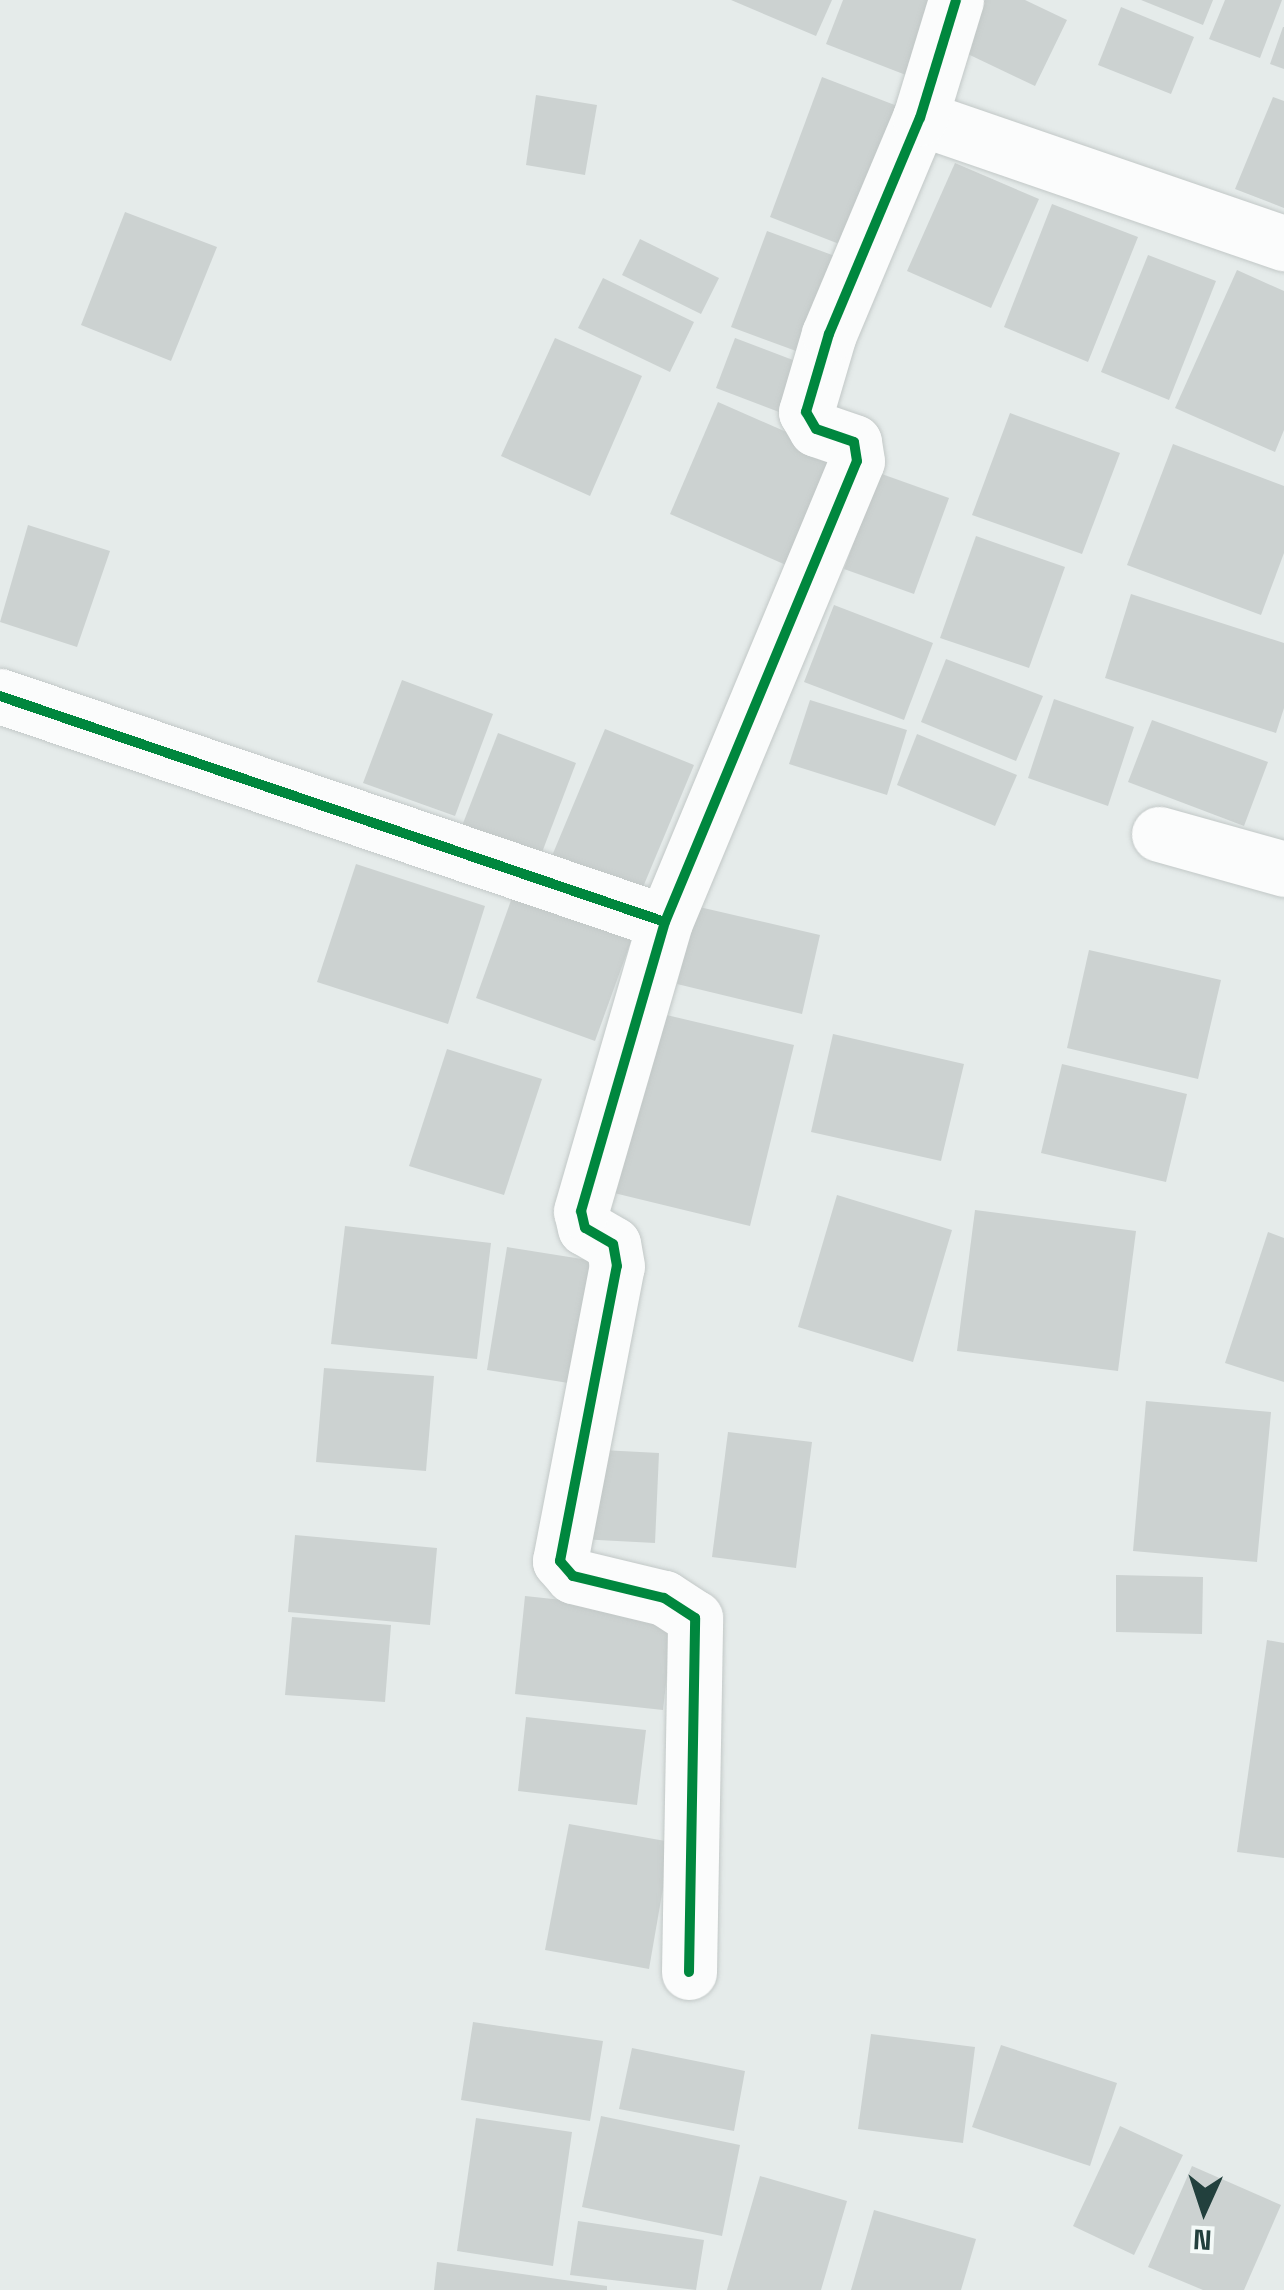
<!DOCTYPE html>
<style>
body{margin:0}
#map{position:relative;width:1284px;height:2290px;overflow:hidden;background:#e5ebea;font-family:"Space Grotesk",sans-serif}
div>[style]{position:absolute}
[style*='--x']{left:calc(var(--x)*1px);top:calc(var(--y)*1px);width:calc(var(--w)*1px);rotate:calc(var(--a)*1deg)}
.building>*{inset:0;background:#ccd2d1}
.roads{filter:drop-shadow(0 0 2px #c2c8c7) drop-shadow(0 0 2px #c2c8c7)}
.minor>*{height:55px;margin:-27.5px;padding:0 27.5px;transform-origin:27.5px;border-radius:27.5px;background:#fbfcfc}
.cycleway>*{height:10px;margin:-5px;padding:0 5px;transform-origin:5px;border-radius:5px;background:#00873e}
span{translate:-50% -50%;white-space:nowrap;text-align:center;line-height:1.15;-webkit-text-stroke:9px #f4faf8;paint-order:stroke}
.north{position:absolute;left:1154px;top:2160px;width:100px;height:100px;-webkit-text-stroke:8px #f4faf8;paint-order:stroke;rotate:183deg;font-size:28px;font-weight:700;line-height:40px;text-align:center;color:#22403d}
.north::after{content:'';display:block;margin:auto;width:35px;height:45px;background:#22403d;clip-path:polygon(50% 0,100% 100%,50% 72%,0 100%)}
</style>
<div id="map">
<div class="building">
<div style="clip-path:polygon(731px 0,832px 0,816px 36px)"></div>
<div style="clip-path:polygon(843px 0,942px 0,911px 77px,826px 44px)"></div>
<div style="clip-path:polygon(972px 0,1025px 0,1067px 20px,1035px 86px,951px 46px)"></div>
<div style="clip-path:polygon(1141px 0,1213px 0,1203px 25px)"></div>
<div style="clip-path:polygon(1225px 0,1282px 0,1260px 58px,1209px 39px)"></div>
<div style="clip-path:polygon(1121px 7px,1194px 37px,1171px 94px,1098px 65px)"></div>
<div style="clip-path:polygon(1283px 27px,1284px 27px,1284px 69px,1270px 64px)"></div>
<div style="clip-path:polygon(822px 77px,905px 109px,852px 249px,770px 217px)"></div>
<div style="clip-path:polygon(536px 95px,597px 105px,585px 175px,526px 165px)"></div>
<div style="clip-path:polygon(1273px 97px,1284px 101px,1284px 208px,1235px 189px)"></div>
<div style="clip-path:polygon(955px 163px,1039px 199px,991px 308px,907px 271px)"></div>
<div style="clip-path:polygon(1052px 204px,1138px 237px,1088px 362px,1004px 327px)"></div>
<div style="clip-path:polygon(125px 212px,217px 247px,171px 361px,81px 325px)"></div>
<div style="clip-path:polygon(767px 231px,843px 259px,807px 355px,731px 327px)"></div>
<div style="clip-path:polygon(640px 239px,719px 278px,701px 314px,622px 275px)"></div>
<div style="clip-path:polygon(1148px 255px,1216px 281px,1169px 400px,1101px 372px)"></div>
<div style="clip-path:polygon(1237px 270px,1284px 291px,1284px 430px,1275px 452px,1175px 408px)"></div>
<div style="clip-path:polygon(603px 278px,694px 322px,670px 372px,578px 328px)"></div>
<div style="clip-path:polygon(555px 338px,642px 376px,590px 496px,501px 456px)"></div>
<div style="clip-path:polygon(735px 338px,806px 365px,787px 415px,716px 388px)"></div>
<div style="clip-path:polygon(718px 402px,834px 453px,786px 565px,670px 514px)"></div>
<div style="clip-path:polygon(1010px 413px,1120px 453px,1082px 554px,972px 515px)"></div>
<div style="clip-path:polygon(1173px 444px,1284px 486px,1284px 553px,1261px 615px,1127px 565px)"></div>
<div style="clip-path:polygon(879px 473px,949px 498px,914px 594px,844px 569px)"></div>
<div style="clip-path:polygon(28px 525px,110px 551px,77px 647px,0 622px)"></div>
<div style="clip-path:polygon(976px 536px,1065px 567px,1029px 668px,940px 638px)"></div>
<div style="clip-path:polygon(1131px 594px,1284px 643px,1284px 708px,1276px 733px,1105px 678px)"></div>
<div style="clip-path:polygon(834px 605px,933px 643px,904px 720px,804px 682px)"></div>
<div style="clip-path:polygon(946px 659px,1043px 696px,1016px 761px,921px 722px)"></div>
<div style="clip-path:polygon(402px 680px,493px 714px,455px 816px,363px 783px)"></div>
<div style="clip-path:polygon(1054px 699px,1134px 727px,1108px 806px,1028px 778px)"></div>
<div style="clip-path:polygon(810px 700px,907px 730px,887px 795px,789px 764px)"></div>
<div style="clip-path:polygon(1152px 720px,1268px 762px,1244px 826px,1128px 782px)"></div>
<div style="clip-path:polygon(605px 729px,694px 765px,638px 899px,549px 863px)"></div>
<div style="clip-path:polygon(498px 733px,576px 763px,541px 855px,462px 826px)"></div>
<div style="clip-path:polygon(917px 734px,1017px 775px,995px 826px,897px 785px)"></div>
<div style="clip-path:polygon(356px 864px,485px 906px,448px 1024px,317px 982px)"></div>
<div style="clip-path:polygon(518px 881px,638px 922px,595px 1041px,476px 998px)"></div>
<div style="clip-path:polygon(695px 906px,820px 935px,802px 1014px,677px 984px)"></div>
<div style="clip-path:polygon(1089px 950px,1221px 980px,1198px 1079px,1067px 1048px)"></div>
<div style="clip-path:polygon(658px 1013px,794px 1045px,750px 1226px,614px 1193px)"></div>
<div style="clip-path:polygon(833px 1034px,964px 1064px,941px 1161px,811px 1132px)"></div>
<div style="clip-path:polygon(447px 1049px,542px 1079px,504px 1195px,409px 1166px)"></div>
<div style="clip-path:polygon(1062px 1064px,1187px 1094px,1166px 1182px,1041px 1153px)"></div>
<div style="clip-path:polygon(837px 1195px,952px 1230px,913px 1362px,798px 1327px)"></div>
<div style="clip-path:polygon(975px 1210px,1136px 1231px,1118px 1371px,957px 1351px)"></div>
<div style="clip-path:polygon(345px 1226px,491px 1243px,477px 1359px,331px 1344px)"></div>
<div style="clip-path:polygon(1268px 1232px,1284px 1238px,1284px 1382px,1225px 1363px)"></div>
<div style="clip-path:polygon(507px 1247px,607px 1263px,587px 1386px,487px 1370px)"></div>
<div style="clip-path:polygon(324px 1368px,434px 1376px,426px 1471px,316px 1462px)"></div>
<div style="clip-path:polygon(1146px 1401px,1271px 1412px,1257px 1562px,1133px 1551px)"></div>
<div style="clip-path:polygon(728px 1432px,812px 1442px,796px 1568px,712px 1557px)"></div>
<div style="clip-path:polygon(583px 1449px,659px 1453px,655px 1543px,579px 1539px)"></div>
<div style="clip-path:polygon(295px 1535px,437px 1548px,430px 1625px,288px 1612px)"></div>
<div style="clip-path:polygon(1116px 1575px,1203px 1577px,1202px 1634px,1116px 1632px)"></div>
<div style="clip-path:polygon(525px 1596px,674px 1612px,663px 1710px,515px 1694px)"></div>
<div style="clip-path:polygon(292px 1617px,391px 1625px,385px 1702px,285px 1695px)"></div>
<div style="clip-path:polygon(1267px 1640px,1284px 1643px,1284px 1858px,1237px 1852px)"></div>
<div style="clip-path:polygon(526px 1717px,646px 1730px,637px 1805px,518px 1791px)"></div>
<div style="clip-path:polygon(569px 1824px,671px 1842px,649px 1969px,545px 1950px)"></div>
<div style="clip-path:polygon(473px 2022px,603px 2041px,590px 2121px,461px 2100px)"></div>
<div style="clip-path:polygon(871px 2034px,975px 2047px,963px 2143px,858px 2129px)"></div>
<div style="clip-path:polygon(1001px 2045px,1117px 2083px,1090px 2166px,972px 2127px)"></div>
<div style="clip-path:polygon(632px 2048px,745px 2071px,734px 2131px,619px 2109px)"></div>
<div style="clip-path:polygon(601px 2116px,740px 2145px,722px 2236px,582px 2207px)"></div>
<div style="clip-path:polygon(476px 2118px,572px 2132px,553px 2266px,457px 2251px)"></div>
<div style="clip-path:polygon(1120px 2126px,1183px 2155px,1134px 2255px,1073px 2226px)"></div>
<div style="clip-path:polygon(1192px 2166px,1281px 2205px,1244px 2290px,1203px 2290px,1148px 2267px)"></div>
<div style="clip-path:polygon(760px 2176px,847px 2201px,821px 2290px,727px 2290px)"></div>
<div style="clip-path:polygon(874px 2210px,976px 2239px,961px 2290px,851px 2290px)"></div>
<div style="clip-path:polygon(578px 2221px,704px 2240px,696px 2290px,570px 2275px)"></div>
<div style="clip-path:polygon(437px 2262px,607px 2286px,607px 2290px,434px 2290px)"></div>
</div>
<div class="roads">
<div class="minor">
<div style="--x:920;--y:118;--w:385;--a:19"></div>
<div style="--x:0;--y:696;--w:702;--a:18.77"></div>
<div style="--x:1159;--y:834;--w:130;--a:15.6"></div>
<div style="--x:689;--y:1972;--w:354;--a:-89"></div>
<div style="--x:695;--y:1618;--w:37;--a:-147"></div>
<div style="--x:664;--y:1598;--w:94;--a:-166.4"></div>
<div style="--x:573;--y:1576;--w:20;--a:-131"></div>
<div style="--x:560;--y:1561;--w:300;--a:-79.1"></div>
<div style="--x:617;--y:1266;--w:22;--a:-100"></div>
<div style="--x:613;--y:1244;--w:32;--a:-150"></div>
<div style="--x:585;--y:1228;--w:17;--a:-103"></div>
<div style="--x:581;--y:1211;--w:301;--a:-73.8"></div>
<div style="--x:665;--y:922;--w:499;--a:-67.4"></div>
<div style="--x:857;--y:461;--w:19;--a:-99"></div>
<div style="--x:854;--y:442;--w:40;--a:-161.1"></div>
<div style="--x:816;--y:429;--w:20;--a:-120"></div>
<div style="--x:806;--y:412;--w:81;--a:-73.6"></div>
<div style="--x:829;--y:334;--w:234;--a:-67.2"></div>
<div style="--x:920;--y:118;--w:123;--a:-73"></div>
</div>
</div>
<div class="cycleway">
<div style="--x:0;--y:696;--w:702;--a:18.77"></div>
<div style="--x:689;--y:1972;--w:354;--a:-89"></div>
<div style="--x:695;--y:1618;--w:37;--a:-147"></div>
<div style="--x:664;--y:1598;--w:94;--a:-166.4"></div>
<div style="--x:573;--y:1576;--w:20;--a:-131"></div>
<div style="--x:560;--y:1561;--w:300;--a:-79.1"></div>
<div style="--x:617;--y:1266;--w:22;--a:-100"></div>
<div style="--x:613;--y:1244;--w:32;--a:-150"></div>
<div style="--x:585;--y:1228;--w:17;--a:-103"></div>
<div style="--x:581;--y:1211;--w:301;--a:-73.8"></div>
<div style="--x:665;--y:922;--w:499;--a:-67.4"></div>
<div style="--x:857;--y:461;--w:19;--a:-99"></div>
<div style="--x:854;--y:442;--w:40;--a:-161.1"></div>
<div style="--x:816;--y:429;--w:20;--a:-120"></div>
<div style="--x:806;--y:412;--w:81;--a:-73.6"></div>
<div style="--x:829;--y:334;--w:234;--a:-67.2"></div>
<div style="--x:920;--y:118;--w:123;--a:-73"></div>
</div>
<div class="north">N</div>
</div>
